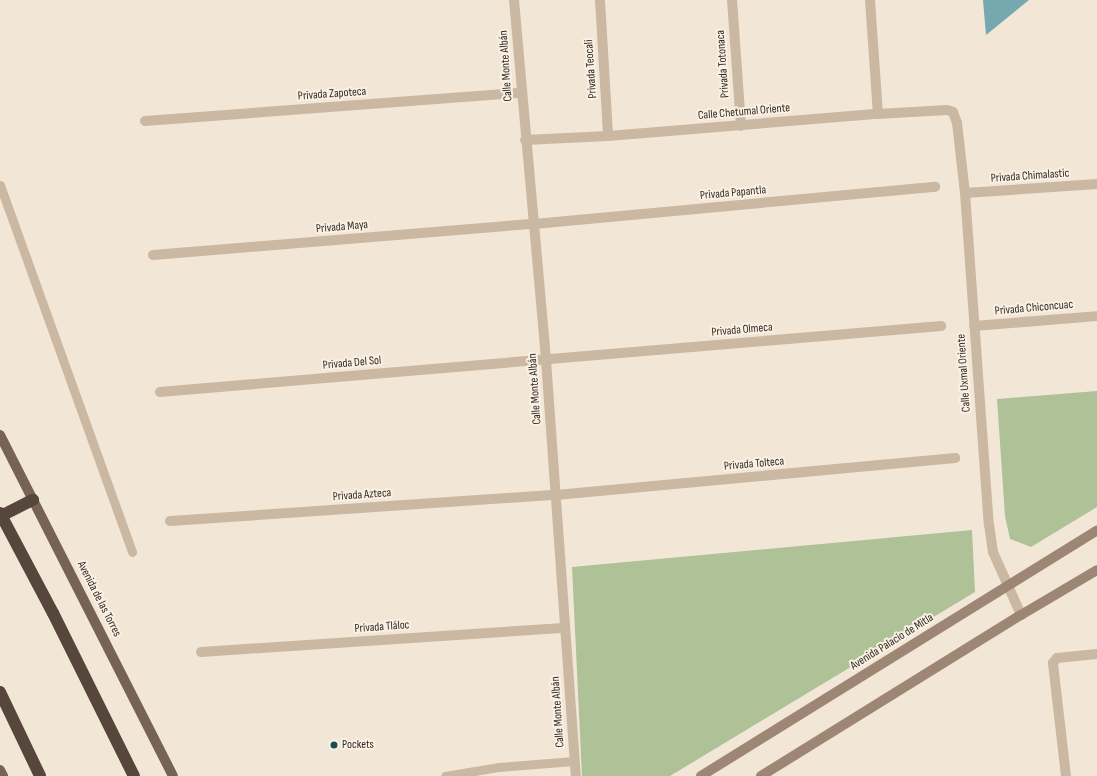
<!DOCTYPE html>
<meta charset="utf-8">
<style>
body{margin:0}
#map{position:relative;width:1097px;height:776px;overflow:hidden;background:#f2e7d7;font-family:"Sofia Sans Condensed",sans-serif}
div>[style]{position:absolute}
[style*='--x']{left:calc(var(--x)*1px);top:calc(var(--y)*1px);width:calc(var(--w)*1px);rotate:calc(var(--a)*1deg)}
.green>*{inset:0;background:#afc197}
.water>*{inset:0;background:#75a8af}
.lane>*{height:9px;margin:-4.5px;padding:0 4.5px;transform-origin:4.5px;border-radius:4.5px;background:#cab8a3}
.street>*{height:10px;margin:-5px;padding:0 5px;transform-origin:5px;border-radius:5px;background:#cab8a3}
.secondary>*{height:10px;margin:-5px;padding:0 5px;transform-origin:5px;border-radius:5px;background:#9d8674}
.primary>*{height:10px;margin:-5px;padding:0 5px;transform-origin:5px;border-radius:5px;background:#776355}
.highway>*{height:12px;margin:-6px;padding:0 6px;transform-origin:6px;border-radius:6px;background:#56463c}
.dots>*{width:11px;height:11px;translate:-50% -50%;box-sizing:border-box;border:2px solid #f9f1e3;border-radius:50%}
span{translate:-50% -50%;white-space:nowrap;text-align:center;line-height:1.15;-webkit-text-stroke:4px #f9f1e3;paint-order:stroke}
.street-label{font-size:12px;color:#342b25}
.poi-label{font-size:12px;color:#342b25}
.left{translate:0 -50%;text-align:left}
</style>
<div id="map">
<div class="green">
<div style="clip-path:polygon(1097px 391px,1097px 507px,1031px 547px,1010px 539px,1005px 516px,997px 399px)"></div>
<div style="clip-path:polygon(972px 530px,975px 592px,670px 776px,582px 776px,572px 567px)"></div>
</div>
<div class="water">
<div style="clip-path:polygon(983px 0,1029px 0,986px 35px)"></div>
</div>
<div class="lane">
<div style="--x:0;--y:185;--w:390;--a:70.2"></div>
<div style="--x:445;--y:776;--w:55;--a:-9.5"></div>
<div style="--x:499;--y:767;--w:75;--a:-4.6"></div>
</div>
<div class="street">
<div style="--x:514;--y:0;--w:361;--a:84.9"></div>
<div style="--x:546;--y:360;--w:417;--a:85.9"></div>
<div style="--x:600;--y:0;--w:136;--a:86.6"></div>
<div style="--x:732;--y:0;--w:126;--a:85.9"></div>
<div style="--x:870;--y:0;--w:114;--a:86"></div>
<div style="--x:145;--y:121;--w:377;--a:-4.3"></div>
<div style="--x:525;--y:140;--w:83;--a:-2.8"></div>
<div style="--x:608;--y:136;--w:271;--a:-4.7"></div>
<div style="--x:878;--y:114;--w:69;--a:-3.3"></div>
<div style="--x:947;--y:110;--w:6;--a:18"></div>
<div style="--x:953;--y:112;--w:12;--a:70"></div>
<div style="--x:957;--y:123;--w:70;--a:83.5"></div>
<div style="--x:965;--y:193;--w:332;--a:85.9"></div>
<div style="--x:989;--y:524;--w:28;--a:82"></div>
<div style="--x:993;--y:552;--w:69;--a:66"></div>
<div style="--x:965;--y:193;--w:132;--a:-3.9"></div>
<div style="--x:153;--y:255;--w:382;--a:-4.7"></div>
<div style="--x:534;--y:224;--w:403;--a:-5.3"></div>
<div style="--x:974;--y:326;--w:123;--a:-4.6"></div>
<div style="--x:160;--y:392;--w:784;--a:-4.83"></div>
<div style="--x:170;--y:521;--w:387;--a:-3.9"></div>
<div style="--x:556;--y:495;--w:401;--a:-5.3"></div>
<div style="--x:201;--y:652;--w:364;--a:-3.8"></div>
<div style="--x:1066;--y:776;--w:114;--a:-96.6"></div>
<div style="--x:1053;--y:663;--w:6;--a:-51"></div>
<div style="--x:1057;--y:658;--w:40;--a:-5.7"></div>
</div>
<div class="secondary">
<div style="--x:701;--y:776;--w:466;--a:-31.8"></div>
<div style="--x:761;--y:776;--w:306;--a:-31.8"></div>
<div style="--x:1021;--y:615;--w:88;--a:-30.6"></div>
</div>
<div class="primary">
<div style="--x:0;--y:435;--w:382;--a:63.1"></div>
<div style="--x:0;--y:770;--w:7;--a:63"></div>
</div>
<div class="highway">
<div style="--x:0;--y:513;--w:113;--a:62.1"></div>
<div style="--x:53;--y:613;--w:182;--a:63.6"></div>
<div style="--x:1;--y:516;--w:36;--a:-27"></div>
<div style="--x:0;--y:692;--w:93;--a:64.5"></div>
</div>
<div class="dots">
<div style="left:334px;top:745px;background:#1a4e57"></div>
</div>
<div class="street-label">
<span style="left:723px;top:64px;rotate:-94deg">Privada Totonaca</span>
<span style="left:506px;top:66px;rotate:-94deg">Calle Monte Albán</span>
<span style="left:591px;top:69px;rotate:-94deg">Privada Teocali</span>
<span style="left:332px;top:94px;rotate:-4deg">Privada Zapoteca</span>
<span style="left:744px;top:112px;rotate:-5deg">Calle Chetumal Oriente</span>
<span style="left:1030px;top:176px;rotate:-4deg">Privada Chimalastic</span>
<span style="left:733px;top:193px;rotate:-5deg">Privada Papantla</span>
<span style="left:342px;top:227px;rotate:-5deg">Privada Maya</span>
<span style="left:1034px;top:308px;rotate:-5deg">Privada Chiconcuac</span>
<span style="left:742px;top:330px;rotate:-5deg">Privada Olmeca</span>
<span style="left:352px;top:363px;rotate:-5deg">Privada Del Sol</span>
<span style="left:964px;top:373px;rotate:-94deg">Calle Uxmal Oriente</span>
<span style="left:535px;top:389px;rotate:-94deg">Calle Monte Albán</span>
<span style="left:754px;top:464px;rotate:-5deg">Privada Tolteca</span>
<span style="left:362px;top:495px;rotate:-4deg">Privada Azteca</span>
<span style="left:99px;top:599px;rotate:63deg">Avenida de las Torres</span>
<span style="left:382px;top:627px;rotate:-4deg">Privada Tláloc</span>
<span style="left:892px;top:642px;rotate:-32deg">Avenida Palacio de Mitla</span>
<span style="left:558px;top:712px;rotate:-94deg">Calle Monte Albán</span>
</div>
<div class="poi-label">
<span class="left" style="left:342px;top:745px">Pockets</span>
</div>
</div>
